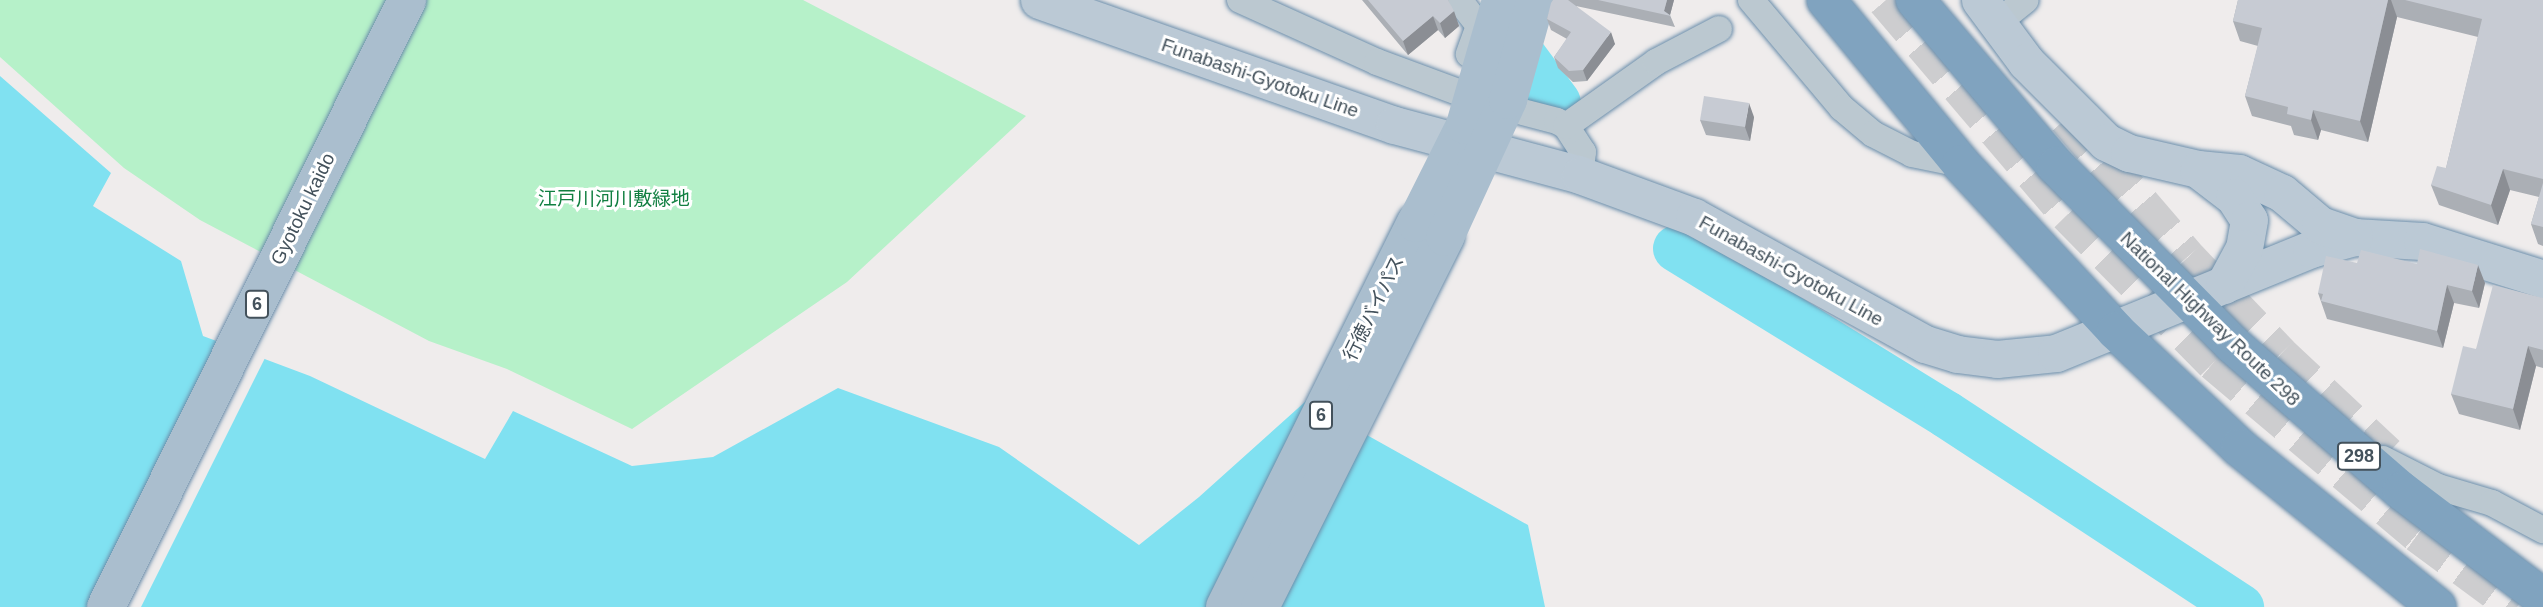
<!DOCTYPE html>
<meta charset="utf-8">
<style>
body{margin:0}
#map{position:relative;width:2543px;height:607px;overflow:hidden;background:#efecec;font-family:Helvetica,"Noto Sans JP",sans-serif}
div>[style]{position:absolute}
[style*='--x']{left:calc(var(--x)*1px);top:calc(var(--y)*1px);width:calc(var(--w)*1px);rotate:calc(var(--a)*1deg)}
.green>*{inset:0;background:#b6f1c9}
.water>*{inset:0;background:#80e1f1}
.pier>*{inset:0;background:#efecec}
.river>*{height:47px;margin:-23.5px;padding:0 23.5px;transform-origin:23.5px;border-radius:23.5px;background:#80e1f1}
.highway-tunnel>*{height:38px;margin-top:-19px;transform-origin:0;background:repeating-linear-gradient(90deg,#cdcdcf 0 38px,transparent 0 57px)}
.roads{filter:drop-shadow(0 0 2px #6b8eab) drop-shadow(0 0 2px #6b8eab)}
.street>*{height:26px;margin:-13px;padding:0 13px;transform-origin:13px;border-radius:13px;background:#bbc8d0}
.secondary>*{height:37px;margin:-18.5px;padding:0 18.5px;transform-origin:18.5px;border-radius:18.5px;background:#bbc9d5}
.primary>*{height:38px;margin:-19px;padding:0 19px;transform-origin:19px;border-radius:19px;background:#aabece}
.highway>*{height:38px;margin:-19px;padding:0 19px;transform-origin:19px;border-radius:19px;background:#80a3bf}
.primary-bridge>*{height:38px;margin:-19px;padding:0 19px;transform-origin:19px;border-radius:19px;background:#aabece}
.wall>*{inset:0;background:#abafb5}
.shaded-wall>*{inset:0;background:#8b8e94}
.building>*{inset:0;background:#c7cbd3}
span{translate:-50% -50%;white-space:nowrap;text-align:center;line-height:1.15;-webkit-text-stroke:6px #fff;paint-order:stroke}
.shield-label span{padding:2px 5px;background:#fff;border:2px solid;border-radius:5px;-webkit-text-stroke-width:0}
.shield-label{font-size:18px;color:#43515b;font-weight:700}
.street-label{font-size:19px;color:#43515b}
.park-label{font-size:19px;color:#117f41}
</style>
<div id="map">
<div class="green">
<div style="clip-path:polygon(0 0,803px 0,1026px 116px,847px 282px,632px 429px,507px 369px,429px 341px,200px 220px,124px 168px,0 57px)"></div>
</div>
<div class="water">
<div style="clip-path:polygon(0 76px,111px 173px,93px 206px,181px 261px,203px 336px,310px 376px,485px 459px,513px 411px,632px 466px,713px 457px,838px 388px,999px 447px,1139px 545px,1199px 497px,1306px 401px,1528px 525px,1545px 607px,0 607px)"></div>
</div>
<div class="pier">
<div style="clip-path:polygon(221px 339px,266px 356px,141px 607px,88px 607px)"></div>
</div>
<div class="river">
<div style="--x:1496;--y:20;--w:102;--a:53.4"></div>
<div style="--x:1676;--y:248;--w:317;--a:31.6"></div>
<div style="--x:1946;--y:414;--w:352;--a:33.3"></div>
</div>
<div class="highway-tunnel">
<div style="--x:1886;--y:0;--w:281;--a:49.6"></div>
<div style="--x:2068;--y:214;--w:208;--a:45.4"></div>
<div style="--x:2214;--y:362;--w:267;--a:40.1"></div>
<div style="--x:2418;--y:534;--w:123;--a:36.4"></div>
<div style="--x:2067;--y:118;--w:184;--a:49.4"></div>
<div style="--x:2187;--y:258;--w:134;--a:46.2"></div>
<div style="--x:2280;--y:355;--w:146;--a:43.1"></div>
</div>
<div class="roads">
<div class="street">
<div style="--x:1240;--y:0;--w:150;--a:24.3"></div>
<div style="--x:1377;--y:62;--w:118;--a:20.3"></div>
<div style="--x:1488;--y:103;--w:71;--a:14.6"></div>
<div style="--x:1557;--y:121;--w:10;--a:29"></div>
<div style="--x:1566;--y:126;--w:31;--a:57"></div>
<div style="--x:1583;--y:152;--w:23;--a:97"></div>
<div style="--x:1459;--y:0;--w:33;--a:52"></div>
<div style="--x:1479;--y:26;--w:30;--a:110"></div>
<div style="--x:1751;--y:0;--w:141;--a:49.9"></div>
<div style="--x:1842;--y:108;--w:40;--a:40"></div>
<div style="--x:1873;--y:134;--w:44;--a:27.1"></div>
<div style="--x:1912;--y:154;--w:50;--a:11.5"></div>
<div style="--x:1996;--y:24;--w:38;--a:-39"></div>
<div style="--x:1566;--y:126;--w:110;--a:-35.4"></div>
<div style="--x:1656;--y:62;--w:71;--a:-27.6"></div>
<div style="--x:2383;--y:459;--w:62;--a:27"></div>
<div style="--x:2438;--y:487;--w:56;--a:16.5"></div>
<div style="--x:2492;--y:503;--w:58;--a:27.9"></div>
</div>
<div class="secondary">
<div style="--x:1039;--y:0;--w:376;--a:19.4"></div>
<div style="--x:1394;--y:125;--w:193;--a:15"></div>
<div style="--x:1580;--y:175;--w:121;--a:20.2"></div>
<div style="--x:1694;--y:217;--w:264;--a:28.8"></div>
<div style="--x:1925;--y:344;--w:34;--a:17"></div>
<div style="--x:1957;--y:354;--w:40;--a:7.1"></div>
<div style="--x:1997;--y:359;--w:59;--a:-5.8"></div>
<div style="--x:2056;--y:353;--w:275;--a:-22.2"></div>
<div style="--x:2311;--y:249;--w:45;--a:-15.6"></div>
<div style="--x:2354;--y:237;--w:68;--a:3.4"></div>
<div style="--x:2422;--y:241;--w:127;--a:17.4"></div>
<div style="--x:1980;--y:0;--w:77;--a:53.4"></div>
<div style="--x:2026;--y:62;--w:113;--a:45"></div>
<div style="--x:2106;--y:142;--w:25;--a:26"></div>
<div style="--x:2129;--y:153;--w:71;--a:13.1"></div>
<div style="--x:2198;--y:169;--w:41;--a:5.6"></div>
<div style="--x:2239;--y:173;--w:47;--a:24.9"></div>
<div style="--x:2282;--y:193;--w:50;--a:40.1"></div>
<div style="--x:2320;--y:225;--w:36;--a:19"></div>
<div style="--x:2199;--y:170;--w:44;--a:37.6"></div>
<div style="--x:2234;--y:197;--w:27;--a:57"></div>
<div style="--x:2249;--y:220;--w:28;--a:100"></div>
<div style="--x:2244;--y:248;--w:42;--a:118.4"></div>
</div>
<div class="primary">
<div style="--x:106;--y:607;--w:678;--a:-63.62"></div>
<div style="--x:1225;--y:607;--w:429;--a:-63.6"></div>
<div style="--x:1260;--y:607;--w:414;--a:-63.4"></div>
</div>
<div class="highway">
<div style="--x:1826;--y:0;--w:212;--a:50.5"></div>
<div style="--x:1961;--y:164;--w:228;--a:47.1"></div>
<div style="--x:2116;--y:331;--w:170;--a:43.3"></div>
<div style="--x:2240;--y:448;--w:253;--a:38.9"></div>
<div style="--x:1915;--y:0;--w:218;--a:49.7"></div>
<div style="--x:2056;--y:166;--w:250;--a:45.3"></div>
<div style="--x:2232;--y:344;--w:225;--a:40.9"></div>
<div style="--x:2402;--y:491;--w:177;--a:37.2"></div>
</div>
</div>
<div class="primary-bridge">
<div style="--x:1416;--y:223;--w:110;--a:-63.4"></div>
<div style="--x:1465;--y:125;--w:130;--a:-73.9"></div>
<div style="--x:1445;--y:237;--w:151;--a:-65.3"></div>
<div style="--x:1508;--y:100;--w:104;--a:-74.4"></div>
</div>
<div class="wall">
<div style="clip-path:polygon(1362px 0,1448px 0,1459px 26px,1445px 38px,1438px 30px,1408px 55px)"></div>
<div style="clip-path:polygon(1553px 0,1674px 0,1670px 15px,1675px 27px,1576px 6px,1615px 44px,1587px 81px,1573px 82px,1558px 68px,1554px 57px,1567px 39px,1551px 30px,1547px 19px)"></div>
<div style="clip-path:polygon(2238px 0,2543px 0,2543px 246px,2538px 244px,2531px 224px,2539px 197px,2510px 190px,2498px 225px,2439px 205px,2431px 185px,2446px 168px,2478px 37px,2397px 17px,2368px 142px,2321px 130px,2318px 140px,2294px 135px,2291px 126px,2252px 116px,2245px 96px,2258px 46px,2240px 41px,2233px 21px)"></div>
<div style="clip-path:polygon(1754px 117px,1750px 141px,1706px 135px,1700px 120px)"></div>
<div style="clip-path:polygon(2357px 263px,2485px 283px,2479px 308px,2454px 303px,2443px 348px,2327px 319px,2318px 293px)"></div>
<div style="clip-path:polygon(2543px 298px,2543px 368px,2536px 366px,2520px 430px,2459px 414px,2451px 394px,2476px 349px)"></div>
</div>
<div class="shaded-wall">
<div style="clip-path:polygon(1667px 0,1674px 0,1670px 15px,1664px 11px)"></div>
<div style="clip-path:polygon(2388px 0,2391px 0,2397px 17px,2368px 142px,2360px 121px)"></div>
<div style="clip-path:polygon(1454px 11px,1459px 26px,1445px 38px,1440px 23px)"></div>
<div style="clip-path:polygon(1433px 16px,1438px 30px,1408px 55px,1403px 41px)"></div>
<div style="clip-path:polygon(1611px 32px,1615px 44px,1587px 81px,1583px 70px)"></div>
<div style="clip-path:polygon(1749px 103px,1754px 117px,1750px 141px,1745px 127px)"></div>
<div style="clip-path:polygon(2313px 110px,2321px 130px,2318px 140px,2311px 120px)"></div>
<div style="clip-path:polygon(2503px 169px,2510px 190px,2498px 225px,2491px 205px)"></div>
<div style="clip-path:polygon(2478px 265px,2485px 283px,2479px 308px,2472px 291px)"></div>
<div style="clip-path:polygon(2447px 285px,2454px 303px,2443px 348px,2437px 331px)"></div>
<div style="clip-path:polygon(2528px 346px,2536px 366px,2520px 430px,2513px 409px)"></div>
</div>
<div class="building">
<div style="clip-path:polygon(1368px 0,1448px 0,1454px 11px,1440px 23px,1433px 16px,1403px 41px)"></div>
<div style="clip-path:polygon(1553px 0,1568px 0,1611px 32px,1583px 70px,1569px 71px,1554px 57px,1571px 32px,1547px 19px,1551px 3px)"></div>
<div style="clip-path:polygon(1598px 0,1667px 0,1664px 11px,1671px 16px)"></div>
<div style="clip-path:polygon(2238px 0,2388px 0,2360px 121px,2313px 110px,2311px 120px,2287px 114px,2288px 107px,2245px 96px,2262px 28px,2233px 21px)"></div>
<div style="clip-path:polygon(2405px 0,2543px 0,2543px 179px,2503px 169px,2491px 205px,2431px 185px,2437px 166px,2446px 168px,2482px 19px)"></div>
<div style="clip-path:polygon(1704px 96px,1749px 103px,1745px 127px,1700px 120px)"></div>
<div style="clip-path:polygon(2543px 183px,2543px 227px,2531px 224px)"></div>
<div style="clip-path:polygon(2420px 249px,2478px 265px,2472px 291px,2447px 285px,2437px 331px,2321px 301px,2323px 294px,2318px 293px,2326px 256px,2357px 263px,2361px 250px,2417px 264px)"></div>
<div style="clip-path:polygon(2493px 285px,2543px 298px,2543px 350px,2528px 346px,2513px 409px,2451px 394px,2463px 346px,2476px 349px)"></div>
</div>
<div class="shield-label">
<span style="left:257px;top:304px">6</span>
<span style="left:1321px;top:415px">6</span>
<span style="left:2359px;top:456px">298</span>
</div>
<div class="street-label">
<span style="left:1260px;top:78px;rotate:19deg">Funabashi-Gyotoku Line</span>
<span style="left:303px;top:209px;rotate:-64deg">Gyotoku kaido</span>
<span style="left:1791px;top:271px;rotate:29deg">Funabashi-Gyotoku Line</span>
<span style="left:1374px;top:308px;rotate:-64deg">行徳バイパス</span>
<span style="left:2210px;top:319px;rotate:44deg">National Highway Route 298</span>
</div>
<div class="park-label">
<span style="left:614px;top:199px">江戸川河川敷緑地</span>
</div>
</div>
